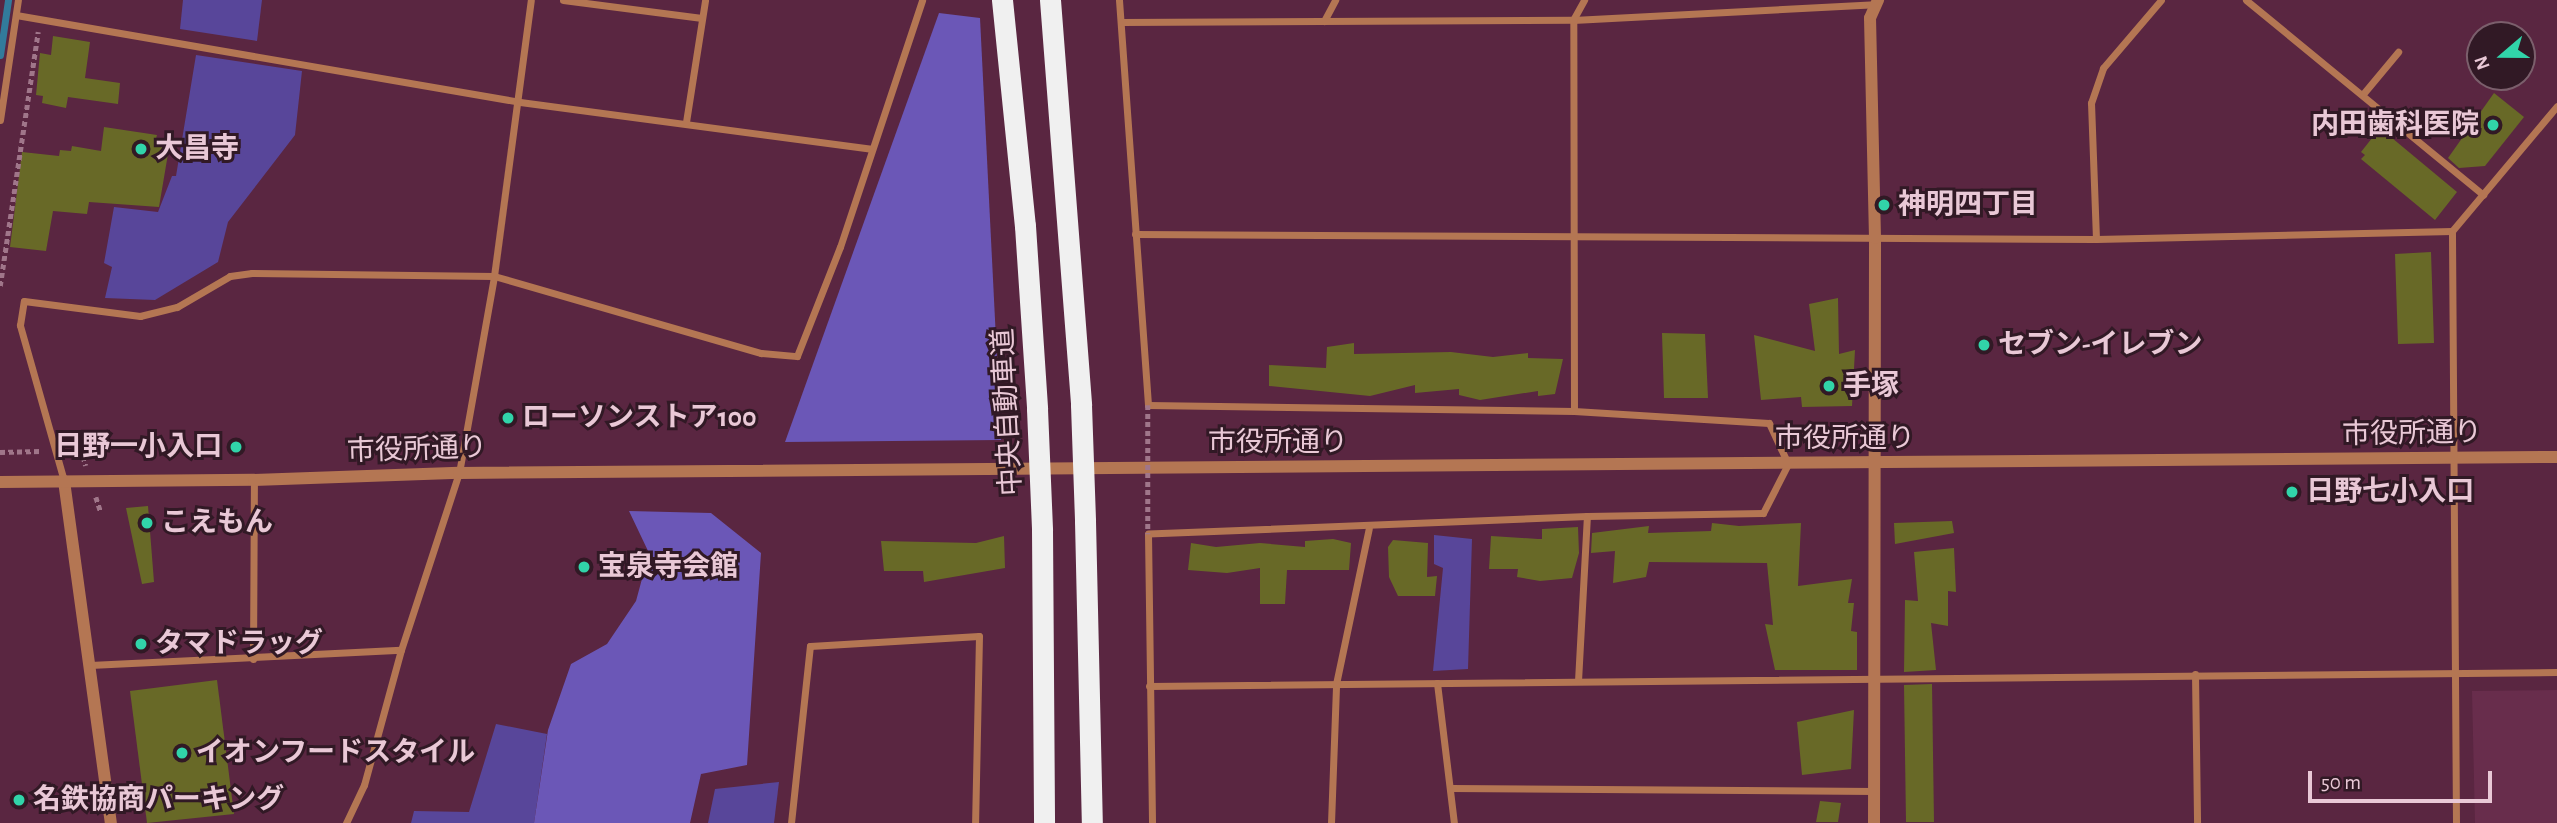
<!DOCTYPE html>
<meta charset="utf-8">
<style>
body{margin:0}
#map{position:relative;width:2557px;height:823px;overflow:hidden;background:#5a2641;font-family:"Alegreya Sans","Noto Sans JP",sans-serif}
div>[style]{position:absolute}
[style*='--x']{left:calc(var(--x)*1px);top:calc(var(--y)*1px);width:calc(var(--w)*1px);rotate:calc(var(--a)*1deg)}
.built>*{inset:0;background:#682d4c}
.green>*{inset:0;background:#58469a}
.forest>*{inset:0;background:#6b57b7}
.stream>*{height:7px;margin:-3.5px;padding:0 3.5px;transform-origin:3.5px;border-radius:3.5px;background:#327b9b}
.building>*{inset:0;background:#686927}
.path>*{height:4.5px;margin-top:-2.25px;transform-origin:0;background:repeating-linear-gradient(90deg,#a0768a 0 5px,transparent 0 8.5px)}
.minor>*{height:7px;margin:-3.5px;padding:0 3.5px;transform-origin:3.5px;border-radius:3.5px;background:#b47653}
.tertiary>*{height:12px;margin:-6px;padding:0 6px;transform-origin:6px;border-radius:6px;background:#b47653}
.motorway>*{height:21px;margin:-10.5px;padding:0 10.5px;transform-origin:10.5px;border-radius:10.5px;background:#f0f0f0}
.path-bridge>*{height:4.5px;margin-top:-2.25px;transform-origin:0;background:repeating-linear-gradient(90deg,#a0768a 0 5px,transparent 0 8.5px)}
.motorway-bridge>*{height:21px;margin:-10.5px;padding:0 10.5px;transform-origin:10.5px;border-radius:10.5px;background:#f0f0f0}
.dots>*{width:19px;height:19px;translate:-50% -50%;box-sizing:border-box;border:4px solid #311925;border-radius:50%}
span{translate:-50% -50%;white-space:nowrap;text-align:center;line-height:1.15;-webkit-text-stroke:6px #311925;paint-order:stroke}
.poi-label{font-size:28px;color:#e9c8d6;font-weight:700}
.right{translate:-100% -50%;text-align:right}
.left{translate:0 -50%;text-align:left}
.street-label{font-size:28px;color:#e9c8d6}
.north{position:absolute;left:2466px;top:21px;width:70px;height:70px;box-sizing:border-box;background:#311925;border:2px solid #7b5f6c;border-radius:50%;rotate:250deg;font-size:19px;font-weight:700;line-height:28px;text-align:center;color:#e9c8d6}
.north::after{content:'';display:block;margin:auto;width:24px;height:32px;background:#31d4a9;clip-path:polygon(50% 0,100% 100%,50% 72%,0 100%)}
.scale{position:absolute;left:2308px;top:771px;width:184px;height:32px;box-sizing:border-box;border:4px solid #e9c8d6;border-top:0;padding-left:9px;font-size:21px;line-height:24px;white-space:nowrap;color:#e9c8d6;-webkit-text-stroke:5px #311925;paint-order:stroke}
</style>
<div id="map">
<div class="built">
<div style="clip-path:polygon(2557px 690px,2557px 823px,2475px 823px,2472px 691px)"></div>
</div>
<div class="green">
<div style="clip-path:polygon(183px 0,262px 0,257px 41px,180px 29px)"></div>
<div style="clip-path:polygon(196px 55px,302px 71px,295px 135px,228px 222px,218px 262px,155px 300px,105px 298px,112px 267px,104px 263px,114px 207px,158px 212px,172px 176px,176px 176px)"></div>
<div style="clip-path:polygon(1434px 535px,1472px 539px,1468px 669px,1433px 671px,1443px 568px,1434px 564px)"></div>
<div style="clip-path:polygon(496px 724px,547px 734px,534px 823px,411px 823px,414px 811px,469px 812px)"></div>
<div style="clip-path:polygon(779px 782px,774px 823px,708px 823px,715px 789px)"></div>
</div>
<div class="forest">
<div style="clip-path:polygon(939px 13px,980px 18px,1001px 440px,785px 442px)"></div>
<div style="clip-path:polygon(629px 511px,711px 513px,761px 553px,747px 765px,701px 774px,690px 823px,534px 823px,548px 730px,571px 664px,607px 644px,636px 601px,649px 553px)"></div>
</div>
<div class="stream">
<div style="--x:0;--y:55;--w:56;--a:-81.7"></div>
</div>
<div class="building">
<div style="clip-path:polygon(53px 36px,90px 42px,85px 78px,120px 83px,118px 104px,68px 97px,66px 108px,42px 103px,43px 96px,36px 95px,40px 53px,51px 55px)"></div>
<div style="clip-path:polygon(2494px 93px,2524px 117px,2485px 166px,2459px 168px,2448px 158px)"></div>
<div style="clip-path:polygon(104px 127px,157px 135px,154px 146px,169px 148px,159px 207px,89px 202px,87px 214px,53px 211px,46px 251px,10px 247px,22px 152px,59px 156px,60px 150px,71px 151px,72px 146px,101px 151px)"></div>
<div style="clip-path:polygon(2380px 128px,2457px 192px,2435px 220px,2361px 159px,2365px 155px,2361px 152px)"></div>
<div style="clip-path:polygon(2431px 252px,2434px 343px,2398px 344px,2395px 254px)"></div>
<div style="clip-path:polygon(1838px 298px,1839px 354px,1855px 350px,1852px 406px,1802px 407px,1801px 397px,1761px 400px,1754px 335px,1815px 351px,1809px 304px)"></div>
<div style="clip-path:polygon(1662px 333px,1705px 334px,1708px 398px,1664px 398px)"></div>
<div style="clip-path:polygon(1354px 343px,1354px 354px,1451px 352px,1493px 357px,1528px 353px,1528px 358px,1563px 359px,1555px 394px,1538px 396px,1538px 391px,1480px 400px,1459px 395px,1459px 389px,1415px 393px,1415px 385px,1370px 396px,1269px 386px,1269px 365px,1326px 368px,1327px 347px)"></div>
<div style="clip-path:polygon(148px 506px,154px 582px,142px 584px,126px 508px)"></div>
<div style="clip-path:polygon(1952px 521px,1954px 533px,1895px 544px,1894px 523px)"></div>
<div style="clip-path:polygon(1712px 523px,1739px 526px,1801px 523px,1798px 586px,1852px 579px,1848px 603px,1854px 603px,1851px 631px,1857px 632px,1857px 670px,1775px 670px,1765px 624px,1773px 625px,1767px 563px,1649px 562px,1646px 577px,1613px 583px,1615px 551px,1591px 553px,1592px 533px,1649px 526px,1648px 533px,1711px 531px)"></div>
<div style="clip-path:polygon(1578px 527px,1579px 553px,1572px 578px,1540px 581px,1517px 577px,1518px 569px,1489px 569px,1491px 536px,1538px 539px,1542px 539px,1542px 529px)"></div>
<div style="clip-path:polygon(1004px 536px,1005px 568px,924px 582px,923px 571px,884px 571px,881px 541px,976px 543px)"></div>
<div style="clip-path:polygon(1333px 539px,1351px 543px,1349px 570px,1287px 570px,1285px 604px,1260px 604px,1260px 568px,1227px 573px,1188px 570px,1191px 543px,1216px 547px,1260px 543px,1305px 547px,1305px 541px)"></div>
<div style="clip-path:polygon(1393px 540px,1428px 543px,1427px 577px,1437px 576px,1435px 596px,1398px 596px,1389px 577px,1388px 547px)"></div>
<div style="clip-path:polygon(1954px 548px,1956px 592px,1948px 591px,1948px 626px,1931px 623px,1936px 670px,1904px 672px,1905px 600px,1918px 601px,1914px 552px)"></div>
<div style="clip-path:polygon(217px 680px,234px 814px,147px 823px,130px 691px)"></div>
<div style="clip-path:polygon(1932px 684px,1934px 822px,1906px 822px,1904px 685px)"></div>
<div style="clip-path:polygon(1854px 710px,1851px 769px,1802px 775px,1797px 722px)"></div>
<div style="clip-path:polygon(1820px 801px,1841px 803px,1838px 822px,1816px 822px)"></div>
</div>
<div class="path">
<div style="--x:0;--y:286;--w:257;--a:-81.5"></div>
<div style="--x:71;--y:450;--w:13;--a:27"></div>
<div style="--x:83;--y:456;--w:10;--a:73"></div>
<div style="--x:0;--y:452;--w:41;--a:-1.4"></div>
<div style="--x:96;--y:497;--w:16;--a:72"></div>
</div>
<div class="minor">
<div style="--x:563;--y:0;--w:140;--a:7.4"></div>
<div style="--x:1119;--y:0;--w:406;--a:85.9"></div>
<div style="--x:1148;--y:405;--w:426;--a:0.8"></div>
<div style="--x:1574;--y:411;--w:195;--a:3.5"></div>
<div style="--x:1769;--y:423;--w:45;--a:65.1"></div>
<div style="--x:1788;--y:464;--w:55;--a:117"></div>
<div style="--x:1763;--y:513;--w:176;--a:179"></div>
<div style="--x:1587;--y:516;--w:439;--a:177.7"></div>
<div style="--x:1148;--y:534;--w:289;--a:89.2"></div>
<div style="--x:2246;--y:0;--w:307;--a:39.4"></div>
<div style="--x:16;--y:15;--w:511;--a:9.79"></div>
<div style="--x:520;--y:102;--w:354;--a:7.6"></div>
<div style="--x:1324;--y:21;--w:24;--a:-62"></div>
<div style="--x:1121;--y:22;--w:452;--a:-0.3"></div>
<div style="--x:1573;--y:20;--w:302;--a:-3"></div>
<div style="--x:2363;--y:94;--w:55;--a:-50.2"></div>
<div style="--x:0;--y:120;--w:121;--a:-81.5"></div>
<div style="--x:686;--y:122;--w:123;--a:-81.1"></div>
<div style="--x:1135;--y:234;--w:961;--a:0.3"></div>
<div style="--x:2096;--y:239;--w:356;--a:-1.3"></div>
<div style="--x:2096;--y:239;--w:136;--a:-92.1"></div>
<div style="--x:2091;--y:103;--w:37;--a:-71"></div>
<div style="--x:2103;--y:68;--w:89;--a:-49.5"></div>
<div style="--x:1574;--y:411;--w:391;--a:-90.1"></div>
<div style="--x:1573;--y:20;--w:23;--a:-61"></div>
<div style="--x:64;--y:481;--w:162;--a:-105.8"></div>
<div style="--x:20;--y:325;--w:24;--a:-81"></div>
<div style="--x:24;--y:301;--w:117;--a:7.4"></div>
<div style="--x:140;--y:316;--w:38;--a:-14"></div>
<div style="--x:177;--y:307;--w:61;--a:-30.3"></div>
<div style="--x:230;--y:276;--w:22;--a:-8"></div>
<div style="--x:252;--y:273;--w:242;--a:0.7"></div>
<div style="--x:494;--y:276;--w:278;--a:16.1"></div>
<div style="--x:761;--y:353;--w:36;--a:5"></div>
<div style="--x:797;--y:356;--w:117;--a:-68.5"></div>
<div style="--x:840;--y:247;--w:260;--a:-71.6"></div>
<div style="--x:253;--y:659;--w:179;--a:-89.7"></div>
<div style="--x:90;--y:665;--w:311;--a:-2.8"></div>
<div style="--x:2195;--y:674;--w:149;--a:89.2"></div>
<div style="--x:1578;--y:681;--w:165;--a:-86.9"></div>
<div style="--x:1437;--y:683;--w:141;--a:83.1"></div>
<div style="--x:1149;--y:686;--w:1408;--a:-0.57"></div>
<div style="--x:1451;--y:788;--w:423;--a:0.4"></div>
<div style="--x:346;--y:823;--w:42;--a:-64.7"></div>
<div style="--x:364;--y:785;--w:140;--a:-74.7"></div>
<div style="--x:401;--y:650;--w:186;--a:-71.9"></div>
<div style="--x:459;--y:473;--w:200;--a:-79.9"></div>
<div style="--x:494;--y:276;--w:278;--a:-82.4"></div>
<div style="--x:791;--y:823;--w:178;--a:-83.9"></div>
<div style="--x:810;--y:646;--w:169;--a:-3.4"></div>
<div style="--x:979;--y:636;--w:187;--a:91.2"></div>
<div style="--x:1331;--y:823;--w:139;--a:-87.9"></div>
<div style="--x:1336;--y:684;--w:159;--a:-78.1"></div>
<div style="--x:2456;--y:823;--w:592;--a:-90.39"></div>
<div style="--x:2452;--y:231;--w:163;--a:-50"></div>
</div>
<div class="tertiary">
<div style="--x:64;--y:481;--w:345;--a:82.2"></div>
<div style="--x:0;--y:482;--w:254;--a:-0.5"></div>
<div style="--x:254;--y:480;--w:205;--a:-2"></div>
<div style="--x:459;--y:473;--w:2098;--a:-0.44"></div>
<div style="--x:1874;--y:823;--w:585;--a:-89.9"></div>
<div style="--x:1875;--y:238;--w:220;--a:-91.3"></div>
<div style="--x:1870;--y:18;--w:20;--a:-66"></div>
</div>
<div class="motorway">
<div style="--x:1002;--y:0;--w:227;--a:84.2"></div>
<div style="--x:1025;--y:226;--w:183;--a:86.2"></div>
<div style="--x:1050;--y:0;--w:406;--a:85.6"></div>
<div style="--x:1085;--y:521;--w:302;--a:88.7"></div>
<div style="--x:1042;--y:530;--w:293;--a:89.6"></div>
</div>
<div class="path-bridge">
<div style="--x:1148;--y:405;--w:129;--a:90"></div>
</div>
<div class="motorway-bridge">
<div style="--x:1081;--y:405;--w:116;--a:88"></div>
<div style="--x:1037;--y:409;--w:121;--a:87.6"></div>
</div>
<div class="dots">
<div style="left:2493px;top:125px;background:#31d4a9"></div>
<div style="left:141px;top:149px;background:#31d4a9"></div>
<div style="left:1884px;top:205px;background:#31d4a9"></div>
<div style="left:1984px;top:345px;background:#31d4a9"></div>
<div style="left:1829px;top:386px;background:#31d4a9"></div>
<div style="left:508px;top:418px;background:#31d4a9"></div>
<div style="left:236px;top:447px;background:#31d4a9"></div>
<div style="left:2292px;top:492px;background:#31d4a9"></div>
<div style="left:147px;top:523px;background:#31d4a9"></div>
<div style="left:584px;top:567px;background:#31d4a9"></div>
<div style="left:141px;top:644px;background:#31d4a9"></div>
<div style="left:182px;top:753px;background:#31d4a9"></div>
<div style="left:19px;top:800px;background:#31d4a9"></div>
</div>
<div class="poi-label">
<span class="right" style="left:2479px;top:125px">内田歯科医院</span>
<span class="left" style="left:155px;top:149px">大昌寺</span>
<span class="left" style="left:1898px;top:205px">神明四丁目</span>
<span class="left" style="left:1998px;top:345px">セブン-イレブン</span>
<span class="left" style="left:1843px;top:386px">手塚</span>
<span class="left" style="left:522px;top:418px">ローソンストア100</span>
<span class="right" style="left:222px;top:447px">日野一小入口</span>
<span class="left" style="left:2306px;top:492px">日野七小入口</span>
<span class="left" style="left:161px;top:523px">こえもん</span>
<span class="left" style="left:598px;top:567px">宝泉寺会館</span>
<span class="left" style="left:155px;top:644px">タマドラッグ</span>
<span class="left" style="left:196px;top:753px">イオンフードスタイル</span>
<span class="left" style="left:33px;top:800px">名鉄協商パーキング</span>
</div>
<div class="street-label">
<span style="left:1008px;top:412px;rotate:-93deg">中央自動車道</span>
<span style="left:2412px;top:434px;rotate:-1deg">市役所通り</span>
<span style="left:1845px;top:439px">市役所通り</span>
<span style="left:1278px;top:443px">市役所通り</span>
<span style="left:417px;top:450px;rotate:-2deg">市役所通り</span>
</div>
<div class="north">N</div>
<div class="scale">50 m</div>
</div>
